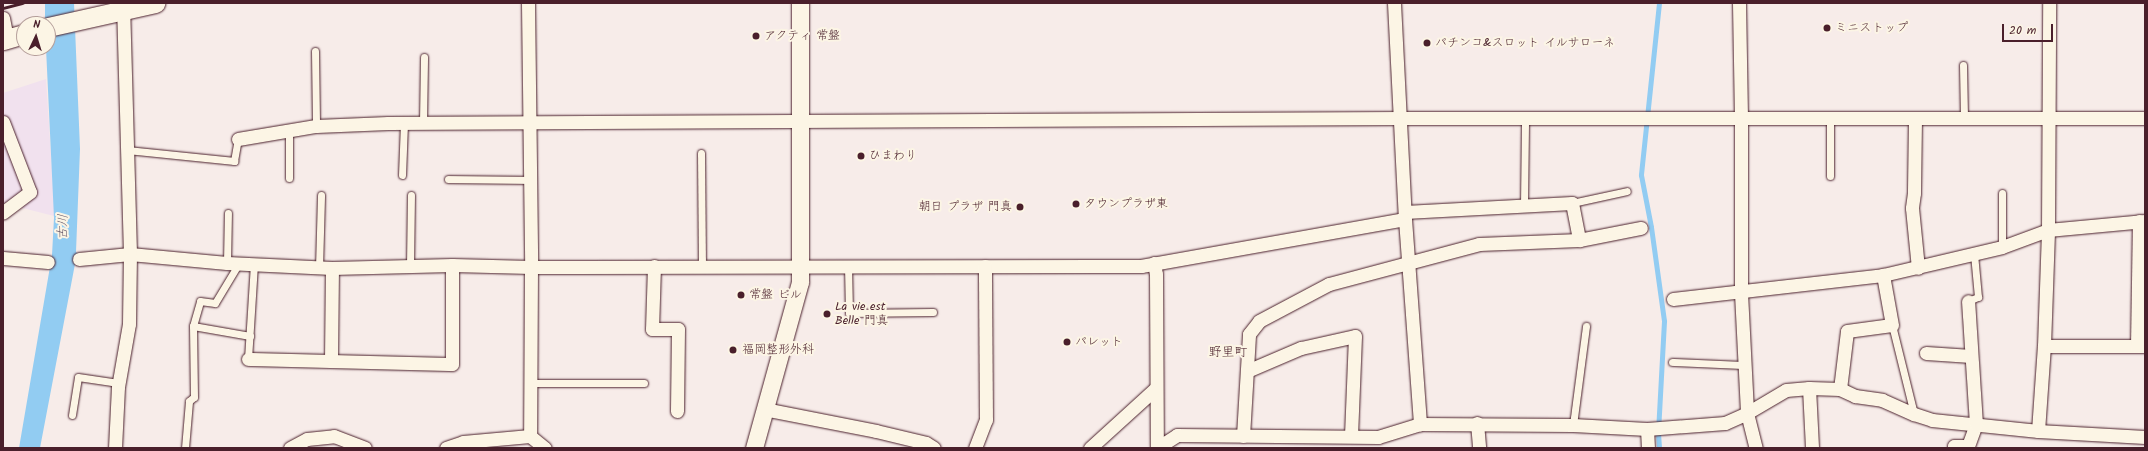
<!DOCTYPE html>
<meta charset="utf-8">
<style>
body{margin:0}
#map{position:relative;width:2148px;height:451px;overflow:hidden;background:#f7ece9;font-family:Kalam,"Klee One",sans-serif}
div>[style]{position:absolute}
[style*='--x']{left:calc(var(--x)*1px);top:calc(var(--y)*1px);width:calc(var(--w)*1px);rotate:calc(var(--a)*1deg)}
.built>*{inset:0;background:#f1e1ee}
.water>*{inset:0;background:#92ccf2}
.stream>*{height:5px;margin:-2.5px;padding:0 2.5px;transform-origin:2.5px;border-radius:2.5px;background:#92ccf2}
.roads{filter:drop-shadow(0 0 1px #4a1f2b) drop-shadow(0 0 1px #4a1f2b)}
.service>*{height:7px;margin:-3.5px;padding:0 3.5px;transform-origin:3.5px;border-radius:3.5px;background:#fcf5e5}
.minor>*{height:13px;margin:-6.5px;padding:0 6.5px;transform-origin:6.5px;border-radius:6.5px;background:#fcf5e5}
.tertiary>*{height:17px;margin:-8.5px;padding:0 8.5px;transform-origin:8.5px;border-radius:8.5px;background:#fcf5e5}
.secondary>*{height:19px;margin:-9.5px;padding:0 9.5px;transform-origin:9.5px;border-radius:9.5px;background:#fcf5e5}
.rail>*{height:3px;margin:-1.5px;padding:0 1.5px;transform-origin:1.5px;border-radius:1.5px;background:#4a1f2b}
.dots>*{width:11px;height:11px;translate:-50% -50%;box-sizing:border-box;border:2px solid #fcf5e5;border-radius:50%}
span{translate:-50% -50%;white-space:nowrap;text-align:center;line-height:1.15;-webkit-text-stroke:4px #fcf5e5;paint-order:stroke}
.poi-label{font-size:12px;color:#4a1f2b}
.left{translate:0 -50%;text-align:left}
.right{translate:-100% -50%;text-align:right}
.water-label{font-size:13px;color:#605367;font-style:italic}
.neighbourhood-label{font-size:13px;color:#4a1f2b}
.frame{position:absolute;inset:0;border:4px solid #4a1f2b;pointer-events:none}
.north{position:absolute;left:16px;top:16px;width:40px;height:40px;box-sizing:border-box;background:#fcf5e5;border:1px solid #b59f9b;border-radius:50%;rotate:4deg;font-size:11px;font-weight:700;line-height:16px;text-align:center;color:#4a1f2b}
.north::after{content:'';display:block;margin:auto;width:14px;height:18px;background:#4a1f2b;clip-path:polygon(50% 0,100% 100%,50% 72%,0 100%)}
.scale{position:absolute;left:2002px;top:24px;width:51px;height:18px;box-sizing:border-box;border:2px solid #4a1f2b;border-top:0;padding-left:5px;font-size:12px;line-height:14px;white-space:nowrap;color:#4a1f2b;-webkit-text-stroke:3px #fcf5e5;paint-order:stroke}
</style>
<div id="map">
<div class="built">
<div style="clip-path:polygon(46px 79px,54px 201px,54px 216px,3px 203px,3px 93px)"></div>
</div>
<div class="water">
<div style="clip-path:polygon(45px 3px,74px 3px,80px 149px,76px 252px,79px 254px,75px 264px,40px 448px,19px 448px,52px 255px,54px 218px,46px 48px,48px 48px,48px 24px,45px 24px)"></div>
</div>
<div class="stream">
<div style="--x:1659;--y:3;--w:173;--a:96"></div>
<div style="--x:1641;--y:175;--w:53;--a:79.1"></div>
<div style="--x:1651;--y:227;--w:95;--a:82.1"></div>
<div style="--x:1664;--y:321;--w:112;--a:93.1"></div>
<div style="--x:1658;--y:433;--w:15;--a:86"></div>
</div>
<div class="roads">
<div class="service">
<div style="--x:315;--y:51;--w:75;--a:89.2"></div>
<div style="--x:1963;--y:65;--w:53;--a:88.9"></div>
<div style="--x:423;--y:123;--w:66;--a:-89.1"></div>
<div style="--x:127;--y:150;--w:108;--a:5.9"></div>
<div style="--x:234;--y:161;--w:22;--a:-80"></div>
<div style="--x:701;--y:153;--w:113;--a:89.5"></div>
<div style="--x:402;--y:175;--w:52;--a:-87.8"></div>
<div style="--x:1830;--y:176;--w:58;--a:-90"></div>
<div style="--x:289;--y:178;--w:48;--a:-90"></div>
<div style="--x:448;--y:179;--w:83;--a:0.7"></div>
<div style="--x:2002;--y:193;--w:54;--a:90"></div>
<div style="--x:1572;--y:203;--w:56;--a:-12.3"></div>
<div style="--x:1524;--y:205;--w:87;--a:-89.3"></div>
<div style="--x:227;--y:263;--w:50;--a:-88.9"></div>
<div style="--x:848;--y:265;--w:48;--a:88.8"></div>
<div style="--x:849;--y:313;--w:84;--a:-0.7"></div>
<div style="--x:410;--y:266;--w:71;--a:-89.2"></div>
<div style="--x:319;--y:268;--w:73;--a:-88.4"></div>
<div style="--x:1968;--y:301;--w:11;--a:-22"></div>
<div style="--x:1978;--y:297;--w:43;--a:-95.3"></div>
<div style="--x:1892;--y:325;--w:92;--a:76.1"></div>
<div style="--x:193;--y:326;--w:26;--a:-74"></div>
<div style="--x:200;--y:301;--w:15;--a:8"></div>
<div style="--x:215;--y:303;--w:47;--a:-59"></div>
<div style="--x:248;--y:359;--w:95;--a:-86.4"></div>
<div style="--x:1672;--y:362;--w:73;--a:2.4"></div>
<div style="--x:532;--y:383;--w:112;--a:0"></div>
<div style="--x:72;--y:415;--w:38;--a:-81"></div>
<div style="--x:78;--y:377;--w:41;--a:8.3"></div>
<div style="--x:1573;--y:425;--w:100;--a:-82.5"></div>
<div style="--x:185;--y:448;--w:47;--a:-85.1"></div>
<div style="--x:189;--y:401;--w:6;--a:-39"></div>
<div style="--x:194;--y:397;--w:71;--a:-90.8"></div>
<div style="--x:193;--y:326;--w:58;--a:10"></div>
</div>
<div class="minor">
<div style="--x:528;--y:3;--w:264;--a:89.3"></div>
<div style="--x:531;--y:267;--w:169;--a:90.3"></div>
<div style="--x:1394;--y:3;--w:216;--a:87.1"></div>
<div style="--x:1405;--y:219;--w:206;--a:85.8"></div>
<div style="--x:1739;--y:3;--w:115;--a:89"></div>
<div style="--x:1741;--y:118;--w:175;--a:90"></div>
<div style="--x:1741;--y:293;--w:120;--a:87.1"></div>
<div style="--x:1747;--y:413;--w:36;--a:76"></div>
<div style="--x:3;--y:18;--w:21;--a:79"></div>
<div style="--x:1915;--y:119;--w:74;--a:90.8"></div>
<div style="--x:1914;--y:193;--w:15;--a:98"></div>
<div style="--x:1912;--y:208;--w:60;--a:84.3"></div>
<div style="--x:3;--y:122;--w:75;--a:68.9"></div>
<div style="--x:30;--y:192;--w:34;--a:143"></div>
<div style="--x:238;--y:139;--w:79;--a:-9.5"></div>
<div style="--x:316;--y:126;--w:72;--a:-2.4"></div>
<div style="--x:388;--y:123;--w:1013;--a:-0.28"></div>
<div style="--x:1401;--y:118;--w:744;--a:0"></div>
<div style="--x:1405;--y:212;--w:167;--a:-3.1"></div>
<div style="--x:1572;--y:203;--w:38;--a:79"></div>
<div style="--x:3;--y:258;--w:45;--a:5.1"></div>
<div style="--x:79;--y:259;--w:51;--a:-5.6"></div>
<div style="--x:130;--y:254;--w:97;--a:5.3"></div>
<div style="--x:227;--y:263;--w:105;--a:2.7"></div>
<div style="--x:332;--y:268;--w:120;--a:-1.4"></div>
<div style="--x:452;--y:265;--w:79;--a:1.5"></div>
<div style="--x:531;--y:267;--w:610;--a:-0.09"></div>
<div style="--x:1141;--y:266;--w:268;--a:-10.1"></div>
<div style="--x:1154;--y:263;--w:11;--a:80"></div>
<div style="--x:1156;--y:274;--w:172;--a:89.7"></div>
<div style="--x:654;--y:266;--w:63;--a:91.8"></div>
<div style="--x:652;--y:329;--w:26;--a:0"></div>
<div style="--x:678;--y:329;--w:82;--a:90.7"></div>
<div style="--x:1673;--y:299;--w:211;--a:-6.5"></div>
<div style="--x:1883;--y:275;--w:122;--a:-13.2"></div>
<div style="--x:2002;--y:247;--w:49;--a:-20.3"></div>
<div style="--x:2048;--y:230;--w:97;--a:-5.3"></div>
<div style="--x:2044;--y:346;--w:100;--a:0"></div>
<div style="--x:2137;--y:346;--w:125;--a:-89.1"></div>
<div style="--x:1926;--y:353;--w:45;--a:3.8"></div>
<div style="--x:248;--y:359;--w:204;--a:1.4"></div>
<div style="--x:452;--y:364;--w:99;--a:-90"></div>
<div style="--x:331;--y:361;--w:93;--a:-89.4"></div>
<div style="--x:1247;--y:371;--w:59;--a:-23.1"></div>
<div style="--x:1301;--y:348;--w:55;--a:-12.5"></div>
<div style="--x:1355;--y:336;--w:100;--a:92.3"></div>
<div style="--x:1809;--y:388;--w:60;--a:87.1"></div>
<div style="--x:1840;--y:389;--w:58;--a:-83.1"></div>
<div style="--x:1847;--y:331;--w:45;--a:-7.6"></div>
<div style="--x:1892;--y:325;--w:51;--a:-100.2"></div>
<div style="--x:764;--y:409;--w:114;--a:11.1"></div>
<div style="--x:876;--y:431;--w:51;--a:13.5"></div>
<div style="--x:926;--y:443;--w:9;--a:32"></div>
<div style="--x:1477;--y:423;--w:25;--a:85"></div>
<div style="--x:1647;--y:429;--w:19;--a:87"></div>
<div style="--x:2038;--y:431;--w:85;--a:-86"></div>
<div style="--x:2044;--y:346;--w:116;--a:-88"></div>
<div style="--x:2048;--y:230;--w:227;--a:-89.7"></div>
<div style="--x:1243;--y:436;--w:102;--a:-86.6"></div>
<div style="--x:1249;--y:334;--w:16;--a:-52"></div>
<div style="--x:1259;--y:321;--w:79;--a:-27.9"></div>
<div style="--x:1329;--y:284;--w:155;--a:-14.9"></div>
<div style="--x:1479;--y:244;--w:100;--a:-2.3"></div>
<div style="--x:1579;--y:240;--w:63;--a:-11"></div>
<div style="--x:115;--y:448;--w:61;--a:-87.2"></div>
<div style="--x:118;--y:387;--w:64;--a:-80.1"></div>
<div style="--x:129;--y:324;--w:70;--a:-89.2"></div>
<div style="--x:130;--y:254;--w:244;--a:-91.6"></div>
<div style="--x:123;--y:10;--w:7;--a:-74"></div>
<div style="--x:290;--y:448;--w:19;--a:-28"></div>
<div style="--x:307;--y:439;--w:27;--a:-6"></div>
<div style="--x:334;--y:436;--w:33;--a:21"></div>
<div style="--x:446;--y:448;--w:18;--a:-19"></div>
<div style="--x:463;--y:442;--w:67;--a:-5.1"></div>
<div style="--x:530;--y:436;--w:19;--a:39"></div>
<div style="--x:975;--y:448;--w:30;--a:-69"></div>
<div style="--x:986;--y:420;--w:154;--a:-90.4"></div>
<div style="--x:1090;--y:448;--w:89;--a:-42.3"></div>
<div style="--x:1157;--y:448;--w:24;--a:-33"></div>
<div style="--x:1177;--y:435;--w:201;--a:0.6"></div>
<div style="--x:1378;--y:437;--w:44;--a:-17.2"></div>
<div style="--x:1420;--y:424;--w:153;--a:0.4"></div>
<div style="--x:1573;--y:425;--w:74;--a:3.1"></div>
<div style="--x:1647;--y:429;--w:78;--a:-4.4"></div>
<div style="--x:1725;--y:423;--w:24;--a:-24"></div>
<div style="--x:1747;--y:413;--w:45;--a:-30.5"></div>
<div style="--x:1786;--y:390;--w:23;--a:-5"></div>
<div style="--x:1809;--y:388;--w:31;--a:2"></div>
<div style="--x:1840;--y:389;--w:17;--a:25"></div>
<div style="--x:1855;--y:396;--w:27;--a:8"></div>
<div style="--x:1882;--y:400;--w:35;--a:24"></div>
<div style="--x:1914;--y:414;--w:19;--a:18"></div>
<div style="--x:1932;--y:420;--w:107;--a:5.9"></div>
<div style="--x:2038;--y:431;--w:107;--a:3.2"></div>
<div style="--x:1954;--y:448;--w:2;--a:-90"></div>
<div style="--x:1954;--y:446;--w:14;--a:0"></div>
<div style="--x:1968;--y:446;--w:23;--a:-70"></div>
<div style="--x:1976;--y:424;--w:123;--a:-93.7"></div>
</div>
<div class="tertiary">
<div style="--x:754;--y:448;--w:172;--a:-74.5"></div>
<div style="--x:800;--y:282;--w:279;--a:-90"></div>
</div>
<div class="secondary">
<div style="--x:48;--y:27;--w:110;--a:-12.6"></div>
<div style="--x:3;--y:40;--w:22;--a:-16"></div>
</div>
</div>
<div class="rail">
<div style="--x:3;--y:8;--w:20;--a:-15"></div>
</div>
<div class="dots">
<div style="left:1827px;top:28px;background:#4a1f2b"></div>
<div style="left:756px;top:36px;background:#4a1f2b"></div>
<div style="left:1427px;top:43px;background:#4a1f2b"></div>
<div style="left:861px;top:156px;background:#4a1f2b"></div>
<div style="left:1076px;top:204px;background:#4a1f2b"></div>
<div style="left:1020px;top:207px;background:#4a1f2b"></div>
<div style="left:741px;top:295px;background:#4a1f2b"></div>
<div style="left:827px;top:314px;background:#4a1f2b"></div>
<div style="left:1067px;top:342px;background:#4a1f2b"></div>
<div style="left:733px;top:350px;background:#4a1f2b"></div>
</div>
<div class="poi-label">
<span class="left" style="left:1835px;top:28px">ミニストップ</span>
<span class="left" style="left:764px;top:36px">アクティ 常盤</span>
<span class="left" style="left:1435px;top:43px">パチンコ&amp;スロット イルサローネ</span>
<span class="left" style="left:869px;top:156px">ひまわり</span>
<span class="left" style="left:1084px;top:204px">タウンプラザ東</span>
<span class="right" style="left:1012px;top:207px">朝日 プラザ 門真</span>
<span class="left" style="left:749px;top:295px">常盤 ビル</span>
<span class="left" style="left:835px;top:314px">La vie est<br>Belle 門真</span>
<span class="left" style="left:1075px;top:342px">パレット</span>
<span class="left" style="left:742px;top:350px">福岡整形外科</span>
</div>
<div class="water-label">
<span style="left:64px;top:227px;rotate:-88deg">古川</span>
</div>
<div class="neighbourhood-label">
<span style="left:1228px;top:353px">野里町</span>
</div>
<div class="frame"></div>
<div class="north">N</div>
<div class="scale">20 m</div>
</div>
